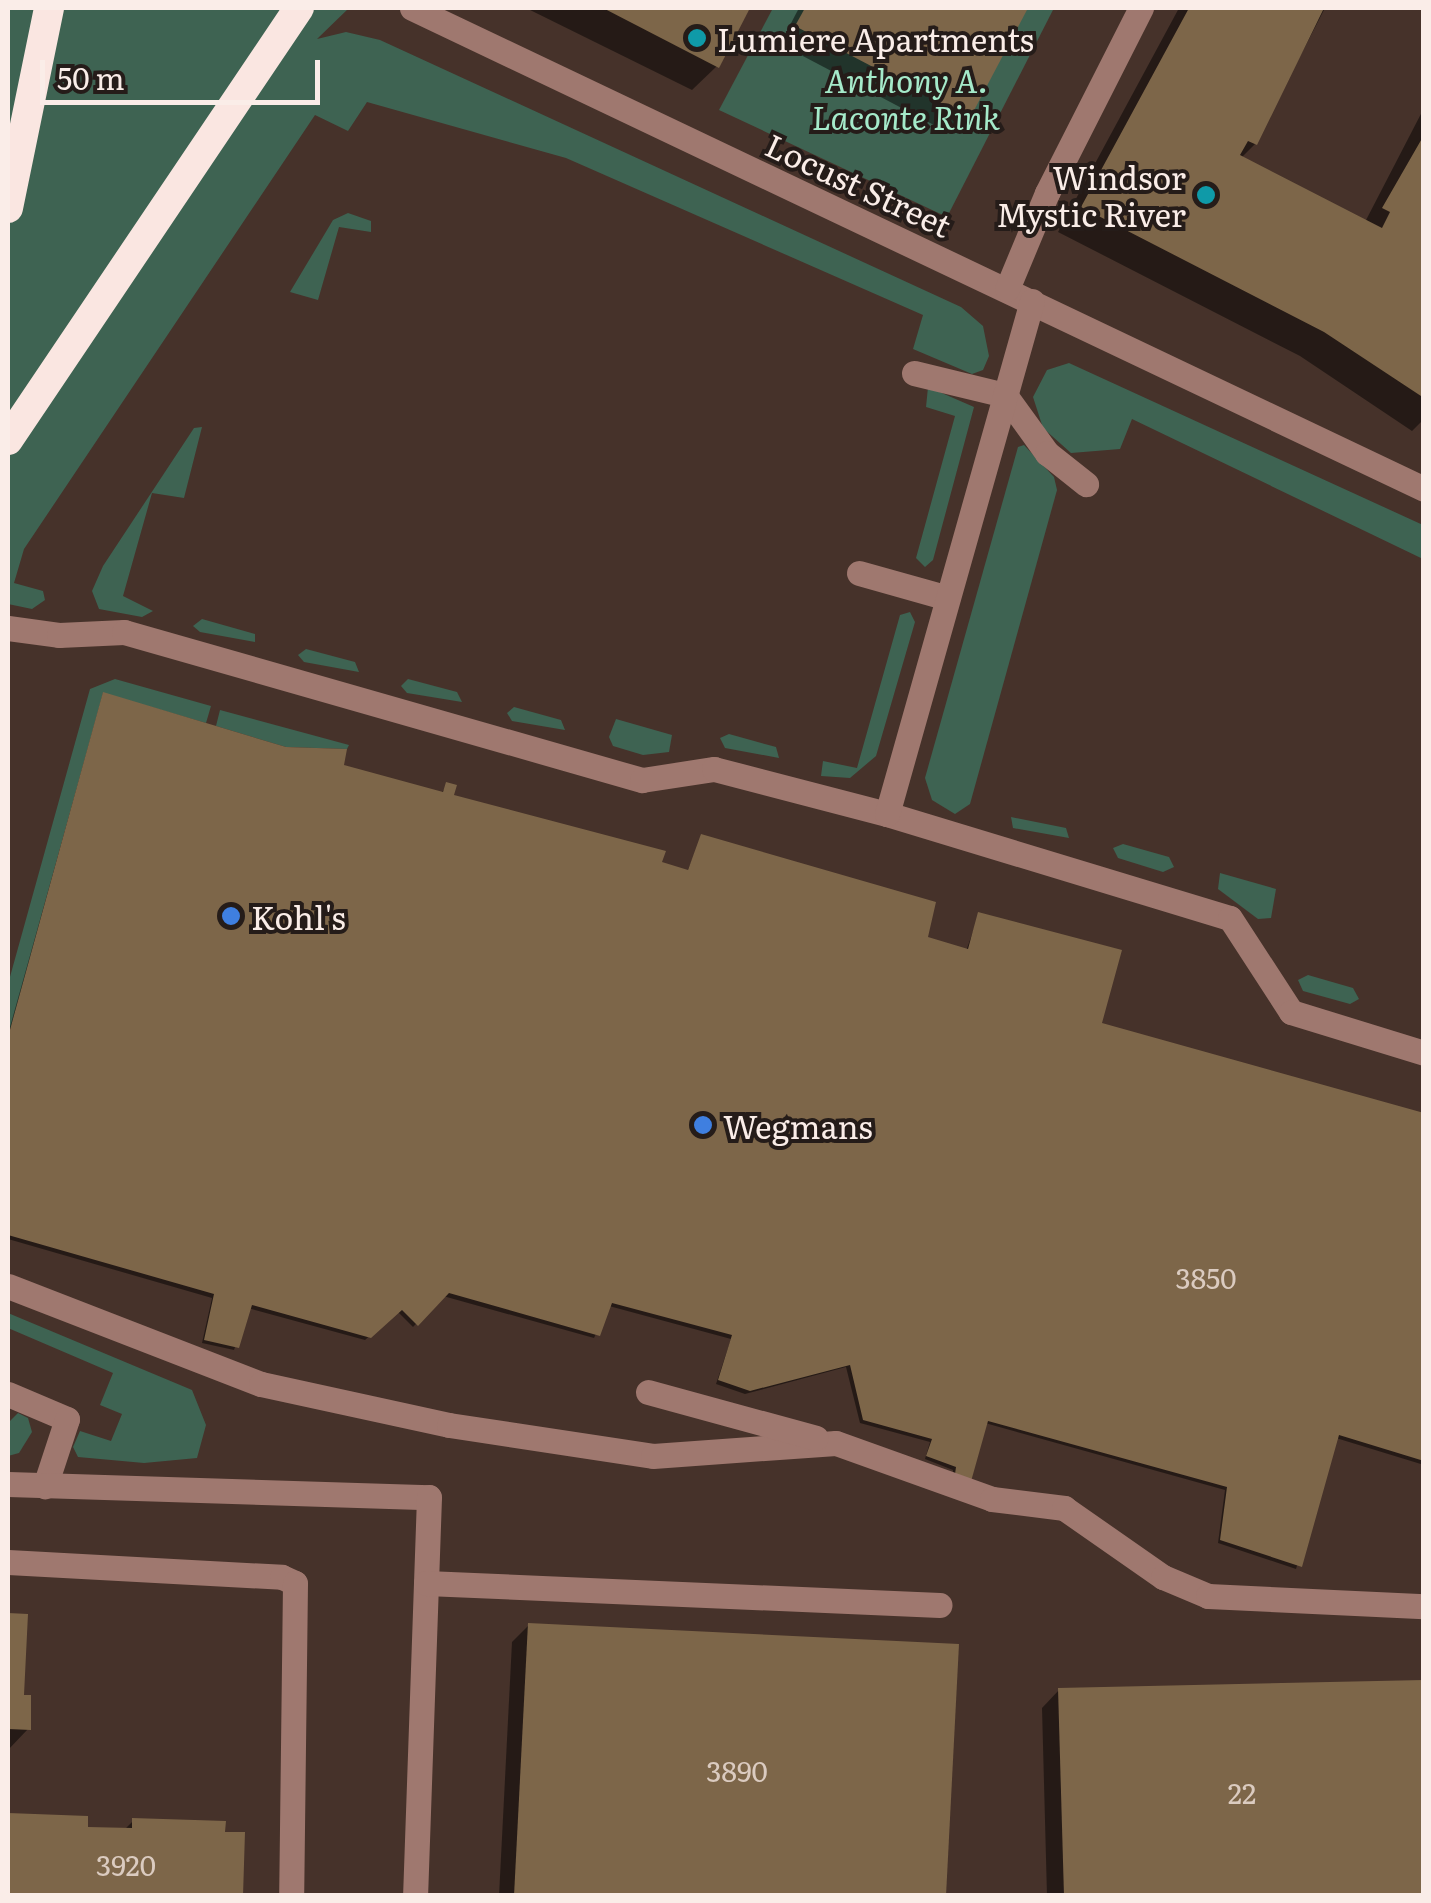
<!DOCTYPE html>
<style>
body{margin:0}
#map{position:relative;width:1431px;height:1903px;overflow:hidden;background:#46322a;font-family:Literata,serif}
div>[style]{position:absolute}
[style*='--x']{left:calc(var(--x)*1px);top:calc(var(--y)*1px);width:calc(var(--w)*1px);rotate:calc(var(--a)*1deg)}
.green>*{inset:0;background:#3e6352}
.shadow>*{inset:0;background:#0007}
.building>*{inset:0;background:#7d6649}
.minor>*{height:25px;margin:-12.5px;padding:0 12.5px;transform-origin:12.5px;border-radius:12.5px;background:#9f786f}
.highway>*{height:30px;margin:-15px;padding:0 15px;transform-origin:15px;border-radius:15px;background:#fae6e1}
.dots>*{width:28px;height:28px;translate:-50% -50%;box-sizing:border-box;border:5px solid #251c19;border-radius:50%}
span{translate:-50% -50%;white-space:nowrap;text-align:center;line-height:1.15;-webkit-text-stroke:8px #251c19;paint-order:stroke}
.number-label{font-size:28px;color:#dbcbc0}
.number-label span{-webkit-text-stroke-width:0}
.poi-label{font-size:32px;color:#faede8}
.left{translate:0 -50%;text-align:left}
.right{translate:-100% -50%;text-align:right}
.park-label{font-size:32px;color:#a5eaca;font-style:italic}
.street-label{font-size:32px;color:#faede8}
.frame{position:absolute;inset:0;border:10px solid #faede8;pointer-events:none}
.scale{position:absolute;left:40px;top:60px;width:280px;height:45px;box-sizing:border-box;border:5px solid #faede8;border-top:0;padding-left:12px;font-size:30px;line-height:35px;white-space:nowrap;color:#faede8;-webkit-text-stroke:8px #251c19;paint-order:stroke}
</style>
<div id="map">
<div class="green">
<div style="clip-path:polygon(8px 8px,349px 8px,317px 39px,346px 32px,380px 40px,961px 307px,983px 326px,989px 356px,983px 370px,972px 374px,913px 349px,923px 315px,566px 158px,367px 102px,348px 131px,315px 115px,24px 549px,14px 583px,43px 591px,45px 600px,32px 609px,8px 604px)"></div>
<div style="clip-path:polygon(773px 8px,1054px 8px,947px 217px,719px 110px)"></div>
<div style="clip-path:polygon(348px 213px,371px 221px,371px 232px,339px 227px,318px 300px,290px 292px,333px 220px)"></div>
<div style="clip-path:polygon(1069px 363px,1423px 525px,1423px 559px,1132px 419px,1120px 449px,1071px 453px,1043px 428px,1033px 397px,1047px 370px)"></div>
<div style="clip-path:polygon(928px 387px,974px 407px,933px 560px,925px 567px,916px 558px,955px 416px,926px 407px)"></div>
<div style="clip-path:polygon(202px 427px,184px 498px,152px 493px,123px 596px,153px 611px,142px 617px,99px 609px,92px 591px,103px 566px,194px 428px)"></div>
<div style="clip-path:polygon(1024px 445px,1054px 477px,1057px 490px,970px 804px,955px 814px,932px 800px,925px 778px,1018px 447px)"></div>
<div style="clip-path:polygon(910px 612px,915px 622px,876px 756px,850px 778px,821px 776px,823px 761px,857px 768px,900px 615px)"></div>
<div style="clip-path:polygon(202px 619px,255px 634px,255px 642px,200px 632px,193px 626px)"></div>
<div style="clip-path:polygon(306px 649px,355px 662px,359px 672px,304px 662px,298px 655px)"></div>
<div style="clip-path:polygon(115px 679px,211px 706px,206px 723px,103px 693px,8px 1037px,8px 984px,90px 689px)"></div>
<div style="clip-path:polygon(408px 679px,457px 692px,462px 702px,407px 693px,401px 686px)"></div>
<div style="clip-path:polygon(514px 707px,561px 720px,565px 730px,512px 721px,507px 713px)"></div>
<div style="clip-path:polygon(220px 710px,349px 745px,347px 749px,286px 747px,216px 726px)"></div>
<div style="clip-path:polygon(616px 719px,672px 735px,669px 752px,643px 755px,613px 746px,609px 737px)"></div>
<div style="clip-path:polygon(729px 734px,776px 747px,779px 758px,725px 748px,720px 738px)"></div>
<div style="clip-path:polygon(1011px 817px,1066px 828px,1069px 838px,1013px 828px)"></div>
<div style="clip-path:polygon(1123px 844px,1169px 857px,1174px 867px,1163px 872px,1118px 858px,1113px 848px)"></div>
<div style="clip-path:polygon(1220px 873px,1276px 889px,1271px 918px,1258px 919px,1218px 889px)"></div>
<div style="clip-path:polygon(1308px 975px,1353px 988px,1359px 999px,1350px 1004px,1303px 991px,1298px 980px)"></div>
<div style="clip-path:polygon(8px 1313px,192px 1390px,206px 1425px,197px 1458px,144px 1463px,78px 1457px,73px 1447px,80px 1431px,111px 1441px,122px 1414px,100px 1405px,113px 1373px,8px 1328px)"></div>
<div style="clip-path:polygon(18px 1413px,28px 1418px,32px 1432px,19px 1453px,8px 1456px,8px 1423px)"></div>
</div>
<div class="shadow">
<div style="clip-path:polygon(526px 8px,747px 8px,717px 66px,692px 90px)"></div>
<div style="clip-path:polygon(799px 8px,1025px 8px,968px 117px,951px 134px,780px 44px)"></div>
<div style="clip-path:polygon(1179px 8px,1325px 8px,1255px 144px,1241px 158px,1365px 222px,1424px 108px,1424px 419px,1412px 431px,1300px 356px,1058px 232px)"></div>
<div style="clip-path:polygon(103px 695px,441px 794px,447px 785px,451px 797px,687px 872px,702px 836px,925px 939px,966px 951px,979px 915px,1099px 1024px,1424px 1118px,1424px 1465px,1336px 1438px,1296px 1569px,1218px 1543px,1225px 1490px,985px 1423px,952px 1484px,953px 1470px,925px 1459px,930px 1442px,860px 1423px,846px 1367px,745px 1394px,716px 1384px,731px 1339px,609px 1306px,594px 1338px,443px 1296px,413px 1327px,397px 1311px,365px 1340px,248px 1308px,234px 1350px,202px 1343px,212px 1298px,8px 1239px,8px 1034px)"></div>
<div style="clip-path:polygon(8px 1616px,25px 1616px,22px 1697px,28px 1729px,8px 1750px)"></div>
<div style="clip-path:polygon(529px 1625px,944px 1896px,499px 1896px,512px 1642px)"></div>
<div style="clip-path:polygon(1059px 1690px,1424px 1896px,1047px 1896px,1042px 1708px)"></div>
<div style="clip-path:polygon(8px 1816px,85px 1819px,85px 1829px,124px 1830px,133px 1821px,240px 1896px,8px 1896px)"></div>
</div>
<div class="building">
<div style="clip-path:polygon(603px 8px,750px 8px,719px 68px)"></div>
<div style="clip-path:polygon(805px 8px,1028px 8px,970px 118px,795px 26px)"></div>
<div style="clip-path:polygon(1189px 8px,1324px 8px,1257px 145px,1248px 141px,1240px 155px,1382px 228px,1390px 212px,1382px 208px,1424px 135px,1424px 398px,1324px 332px,1081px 207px)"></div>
<div style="clip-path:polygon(103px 692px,286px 747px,347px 749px,344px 765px,443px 792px,446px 782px,457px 785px,454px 795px,666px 851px,662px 862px,688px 870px,701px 834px,936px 902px,928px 937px,968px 949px,978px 912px,1122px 950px,1102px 1023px,1424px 1113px,1424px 1461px,1339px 1435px,1302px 1567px,1220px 1540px,1227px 1487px,988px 1421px,970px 1485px,954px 1481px,956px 1467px,926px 1456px,932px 1439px,863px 1420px,850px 1365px,750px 1391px,718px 1380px,732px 1335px,612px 1303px,600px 1336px,449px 1293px,418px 1326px,402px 1310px,371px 1338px,252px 1305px,239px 1348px,204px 1340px,214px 1294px,8px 1235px,8px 1037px)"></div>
<div style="clip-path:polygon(8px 1613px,28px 1614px,24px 1695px,31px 1695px,31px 1730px,8px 1729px)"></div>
<div style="clip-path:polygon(528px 1623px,959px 1644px,946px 1896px,514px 1896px)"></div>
<div style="clip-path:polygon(1424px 1680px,1424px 1896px,1064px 1896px,1058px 1688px)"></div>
<div style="clip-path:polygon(8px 1813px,88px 1816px,88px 1827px,132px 1828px,132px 1818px,226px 1821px,225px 1832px,245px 1832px,243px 1896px,8px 1896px)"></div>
</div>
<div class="minor">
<div style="--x:412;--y:8;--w:1120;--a:25.42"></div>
<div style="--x:1007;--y:289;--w:104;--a:-67.4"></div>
<div style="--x:1047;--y:193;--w:208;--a:-63.1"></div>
<div style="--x:914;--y:373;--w:94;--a:13.6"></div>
<div style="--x:1005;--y:395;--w:72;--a:54.1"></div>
<div style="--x:1047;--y:453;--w:50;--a:38.5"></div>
<div style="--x:859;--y:573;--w:92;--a:15.7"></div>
<div style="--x:8;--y:628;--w:51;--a:7.8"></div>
<div style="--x:59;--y:635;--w:65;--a:-2.6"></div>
<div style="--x:124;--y:632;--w:539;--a:15.95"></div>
<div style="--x:642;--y:780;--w:73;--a:-8.7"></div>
<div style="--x:714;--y:769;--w:179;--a:14.6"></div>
<div style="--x:887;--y:814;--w:358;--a:16.9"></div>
<div style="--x:1230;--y:918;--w:112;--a:57"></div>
<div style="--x:1291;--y:1012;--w:139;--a:17.1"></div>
<div style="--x:887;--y:814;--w:533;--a:-74.22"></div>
<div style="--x:8;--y:1286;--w:271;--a:21.2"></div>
<div style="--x:261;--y:1384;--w:192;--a:12.3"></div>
<div style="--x:449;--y:1425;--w:206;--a:8.6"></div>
<div style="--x:653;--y:1456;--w:183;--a:-4.1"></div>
<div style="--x:836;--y:1443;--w:166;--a:19.7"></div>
<div style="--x:992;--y:1499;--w:73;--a:7.1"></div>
<div style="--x:1064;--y:1508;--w:121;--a:34.9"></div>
<div style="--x:1163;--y:1577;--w:49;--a:22.9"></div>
<div style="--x:1208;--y:1596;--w:216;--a:2.7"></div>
<div style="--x:648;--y:1392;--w:174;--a:15.3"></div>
<div style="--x:8;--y:1394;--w:64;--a:23"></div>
<div style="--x:67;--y:1419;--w:71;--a:108.2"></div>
<div style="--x:8;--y:1484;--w:421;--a:1.8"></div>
<div style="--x:429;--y:1497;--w:399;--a:92"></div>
<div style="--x:8;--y:1562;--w:274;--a:3.1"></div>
<div style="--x:282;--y:1577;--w:14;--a:25"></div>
<div style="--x:295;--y:1583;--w:313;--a:90.7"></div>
<div style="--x:426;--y:1583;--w:514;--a:2.45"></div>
</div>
<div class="highway">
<div style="--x:8;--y:208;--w:204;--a:-78.4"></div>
<div style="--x:8;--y:440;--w:521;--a:-56.04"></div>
</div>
<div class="dots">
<div style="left:697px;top:38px;background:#0f9aa8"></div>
<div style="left:1206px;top:195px;background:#0f9aa8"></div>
<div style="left:231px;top:916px;background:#3f7fe0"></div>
<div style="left:703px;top:1125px;background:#3f7fe0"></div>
</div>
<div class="number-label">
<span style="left:1206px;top:1277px">3850</span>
<span style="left:737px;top:1770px">3890</span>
<span style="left:1242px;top:1792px">22</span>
<span style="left:126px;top:1864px">3920</span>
</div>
<div class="poi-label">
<span class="left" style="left:717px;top:38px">Lumiere Apartments</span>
<span class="right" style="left:1186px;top:195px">Windsor<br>Mystic River</span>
<span class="left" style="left:251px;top:916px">Kohl's</span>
<span class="left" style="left:723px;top:1125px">Wegmans</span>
</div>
<div class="park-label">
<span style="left:906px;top:98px">Anthony A.<br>Laconte Rink</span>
</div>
<div class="street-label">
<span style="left:859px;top:184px;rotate:25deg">Locust Street</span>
</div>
<div class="frame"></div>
<div class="scale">50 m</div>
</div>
